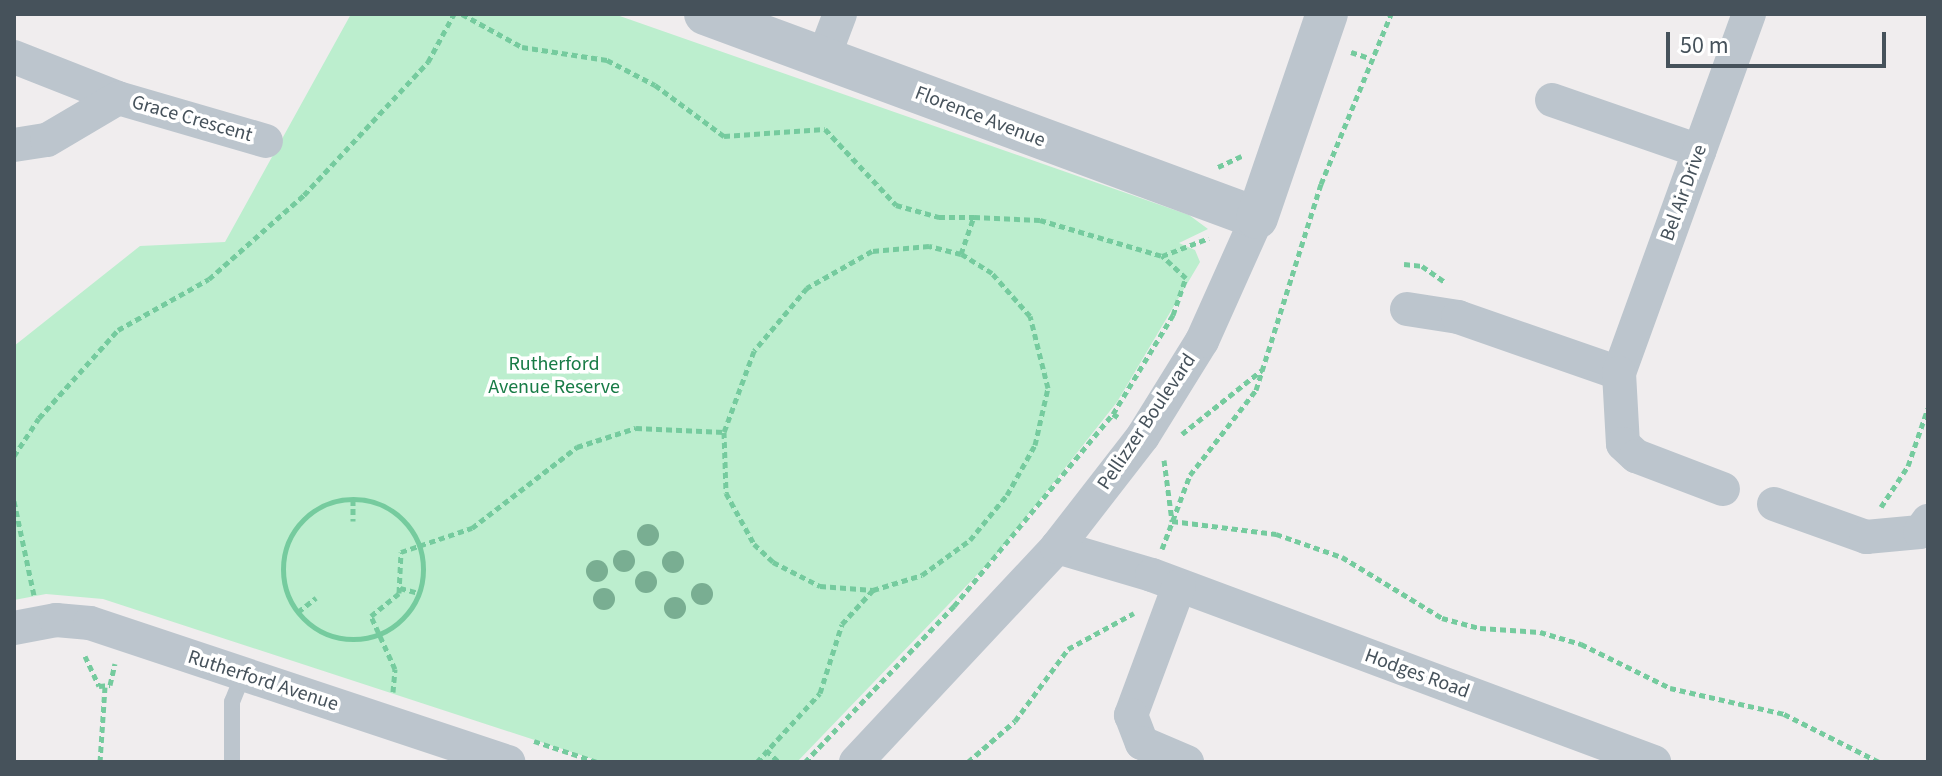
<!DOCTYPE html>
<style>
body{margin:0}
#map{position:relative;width:1942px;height:776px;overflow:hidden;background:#f0edee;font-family:"Source Sans 3",sans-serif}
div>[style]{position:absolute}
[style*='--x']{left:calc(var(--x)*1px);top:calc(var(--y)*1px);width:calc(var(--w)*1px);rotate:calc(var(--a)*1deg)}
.green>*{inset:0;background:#bceece}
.path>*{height:5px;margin-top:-2.5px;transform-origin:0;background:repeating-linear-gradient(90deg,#75cb9e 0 6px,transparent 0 10px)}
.path>.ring{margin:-2.5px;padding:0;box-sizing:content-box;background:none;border:5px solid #75cb9e;border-radius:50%}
.service>*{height:16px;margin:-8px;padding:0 8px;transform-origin:8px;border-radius:8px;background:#bcc5cd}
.minor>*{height:34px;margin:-17px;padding:0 17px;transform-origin:17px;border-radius:17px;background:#bcc5cd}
.tertiary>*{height:42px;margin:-21px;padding:0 21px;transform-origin:21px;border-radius:21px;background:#bcc5cd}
.trees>*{width:22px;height:22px;margin:-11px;border-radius:50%;background:#79ae92}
span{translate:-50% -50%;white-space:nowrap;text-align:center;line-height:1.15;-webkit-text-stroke:7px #fff;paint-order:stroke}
.street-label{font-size:20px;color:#46525b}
.park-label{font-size:20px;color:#187b46}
.frame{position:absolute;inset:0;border:16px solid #46525b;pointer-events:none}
.scale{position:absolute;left:1666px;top:32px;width:220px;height:36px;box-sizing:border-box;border:4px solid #46525b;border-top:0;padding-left:10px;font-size:24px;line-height:28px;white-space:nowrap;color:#46525b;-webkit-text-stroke:6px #fff;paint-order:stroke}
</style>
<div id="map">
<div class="green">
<div style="clip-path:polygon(351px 14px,614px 14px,1189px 215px,1208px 229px,1179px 243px,1195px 250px,1200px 262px,1117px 402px,997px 554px,797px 762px,602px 762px,103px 599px,46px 594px,14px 600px,14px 346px,140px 246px,225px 242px)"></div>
</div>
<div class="path">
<div style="--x:462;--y:14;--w:68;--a:28.8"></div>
<div style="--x:522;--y:47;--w:86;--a:8.7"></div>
<div style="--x:607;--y:60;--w:54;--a:27.5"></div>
<div style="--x:655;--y:85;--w:86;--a:36.5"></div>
<div style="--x:724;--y:136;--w:101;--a:-4"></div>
<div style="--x:825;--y:129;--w:104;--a:46.9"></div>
<div style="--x:896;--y:205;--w:45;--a:15.6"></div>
<div style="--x:939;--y:217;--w:35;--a:0"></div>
<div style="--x:1351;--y:52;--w:19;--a:18"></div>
<div style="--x:1218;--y:167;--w:26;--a:-25"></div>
<div style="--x:961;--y:254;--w:39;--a:-71"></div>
<div style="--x:974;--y:217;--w:66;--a:2.6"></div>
<div style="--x:1040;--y:220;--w:127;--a:16.4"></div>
<div style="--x:1162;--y:256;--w:50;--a:-21"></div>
<div style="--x:1404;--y:264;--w:18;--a:6"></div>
<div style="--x:1422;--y:266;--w:29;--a:35"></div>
<div style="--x:1118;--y:417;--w:6;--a:-149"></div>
<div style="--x:1113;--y:414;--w:116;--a:-58.8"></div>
<div style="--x:1173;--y:315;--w:39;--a:-71"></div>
<div style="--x:1186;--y:278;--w:33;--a:-137"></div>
<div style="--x:1182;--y:434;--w:102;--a:-38.7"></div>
<div style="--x:14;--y:456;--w:45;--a:-56.7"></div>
<div style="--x:39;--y:418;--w:118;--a:-48.1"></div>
<div style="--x:118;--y:330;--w:104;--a:-29.3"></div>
<div style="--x:209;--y:279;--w:127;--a:-41.5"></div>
<div style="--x:304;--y:195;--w:182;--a:-47"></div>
<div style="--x:428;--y:62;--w:55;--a:-61.6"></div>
<div style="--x:1164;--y:460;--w:62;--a:82.5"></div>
<div style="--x:1172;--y:521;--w:105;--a:7.1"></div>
<div style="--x:1276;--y:534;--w:70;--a:19.2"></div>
<div style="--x:1342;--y:557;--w:117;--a:31.4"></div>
<div style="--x:1442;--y:618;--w:39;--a:15"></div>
<div style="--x:1480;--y:628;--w:60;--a:3.8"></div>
<div style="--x:1540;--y:632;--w:43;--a:16.3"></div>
<div style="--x:1581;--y:644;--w:99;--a:26.3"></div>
<div style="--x:1670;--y:688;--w:117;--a:12.8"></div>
<div style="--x:1784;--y:714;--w:106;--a:26.8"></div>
<div style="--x:353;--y:499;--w:22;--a:90"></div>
<div class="ring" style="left:283px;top:499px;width:135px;height:135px"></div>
<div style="--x:14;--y:501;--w:96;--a:78"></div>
<div style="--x:1881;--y:507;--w:49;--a:-56.6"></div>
<div style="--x:1908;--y:466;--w:61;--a:-71"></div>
<div style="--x:1162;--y:549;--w:79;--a:-69.3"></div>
<div style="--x:1190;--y:475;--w:108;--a:-52.2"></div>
<div style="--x:1256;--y:390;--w:216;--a:-72.5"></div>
<div style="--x:1321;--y:184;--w:184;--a:-67.6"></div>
<div style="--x:400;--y:588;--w:20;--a:15"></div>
<div style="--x:298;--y:612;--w:23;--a:-38"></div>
<div style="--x:85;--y:656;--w:33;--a:65"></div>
<div style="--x:99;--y:686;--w:11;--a:-5"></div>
<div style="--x:110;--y:685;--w:22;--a:-77"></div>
<div style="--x:393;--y:692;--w:23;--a:-85"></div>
<div style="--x:395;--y:669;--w:58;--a:-114.4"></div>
<div style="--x:371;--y:616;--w:36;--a:-39"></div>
<div style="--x:399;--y:593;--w:41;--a:-87.2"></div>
<div style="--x:401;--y:552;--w:75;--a:-18.7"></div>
<div style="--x:472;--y:528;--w:133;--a:-37.6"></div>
<div style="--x:577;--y:447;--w:62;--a:-17.9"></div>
<div style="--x:636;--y:428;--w:88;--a:2.6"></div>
<div style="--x:534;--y:741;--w:66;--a:18.4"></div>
<div style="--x:766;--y:750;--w:18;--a:43"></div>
<div style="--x:100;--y:762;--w:75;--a:-86.2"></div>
<div style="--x:757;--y:762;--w:93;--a:-47.6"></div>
<div style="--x:820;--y:693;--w:72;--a:-72.3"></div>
<div style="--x:842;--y:624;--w:46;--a:-47.6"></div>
<div style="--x:873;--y:590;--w:51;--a:-17"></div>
<div style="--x:922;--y:575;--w:59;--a:-36.1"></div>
<div style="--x:970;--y:540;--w:58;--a:-50.6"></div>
<div style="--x:1007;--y:495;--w:57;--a:-60.8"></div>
<div style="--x:1035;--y:445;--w:58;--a:-77.2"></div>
<div style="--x:1048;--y:388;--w:74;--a:-104"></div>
<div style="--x:1030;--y:316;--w:57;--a:-131.5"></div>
<div style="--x:992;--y:273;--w:36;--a:-148"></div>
<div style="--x:961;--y:254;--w:33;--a:-166"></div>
<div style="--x:929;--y:246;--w:57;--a:175"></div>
<div style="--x:872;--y:251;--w:75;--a:150.4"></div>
<div style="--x:807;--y:288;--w:82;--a:130.1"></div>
<div style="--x:754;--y:351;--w:86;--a:110.3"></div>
<div style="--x:724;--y:432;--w:61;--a:88.1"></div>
<div style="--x:726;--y:493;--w:58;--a:61.2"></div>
<div style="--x:754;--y:544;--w:26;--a:43"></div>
<div style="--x:773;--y:562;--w:53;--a:27.1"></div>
<div style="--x:820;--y:586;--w:53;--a:4.3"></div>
<div style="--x:805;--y:762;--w:216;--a:-46.3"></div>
<div style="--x:954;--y:606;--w:249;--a:-50.4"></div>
<div style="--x:968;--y:762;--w:62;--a:-41.1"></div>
<div style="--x:1015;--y:721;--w:89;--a:-53.6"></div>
<div style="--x:1068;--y:649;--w:75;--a:-28.6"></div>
</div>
<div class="service">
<div style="--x:232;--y:762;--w:60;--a:-90"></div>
<div style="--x:232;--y:702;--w:29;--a:-68"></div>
</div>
<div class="minor">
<div style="--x:14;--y:57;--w:112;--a:21.5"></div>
<div style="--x:118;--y:98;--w:154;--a:16.2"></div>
<div style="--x:823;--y:59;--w:48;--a:-69.3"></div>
<div style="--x:1552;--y:100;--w:156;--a:19.1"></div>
<div style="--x:14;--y:145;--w:33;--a:-9"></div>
<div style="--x:47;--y:140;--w:82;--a:-30.6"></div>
<div style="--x:1407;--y:309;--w:52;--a:8.9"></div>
<div style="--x:1458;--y:317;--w:170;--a:19.2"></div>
<div style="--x:1619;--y:373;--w:382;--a:-70.1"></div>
<div style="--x:1619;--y:373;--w:71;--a:86.8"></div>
<div style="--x:1623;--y:444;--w:18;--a:43"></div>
<div style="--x:1636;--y:456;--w:93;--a:20.8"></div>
<div style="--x:1774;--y:504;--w:98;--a:19.7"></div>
<div style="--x:1866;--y:537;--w:54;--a:-5.3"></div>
<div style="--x:1920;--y:532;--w:14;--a:-54"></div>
<div style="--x:1057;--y:547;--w:99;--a:16.4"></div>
<div style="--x:1152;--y:575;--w:536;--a:20.43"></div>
<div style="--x:1179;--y:586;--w:138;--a:110.4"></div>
<div style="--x:1131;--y:715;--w:30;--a:69"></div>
<div style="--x:1142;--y:743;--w:49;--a:22.9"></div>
<div style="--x:14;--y:628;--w:43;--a:-10.8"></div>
<div style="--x:56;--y:620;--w:34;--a:5"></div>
<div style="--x:90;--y:623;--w:441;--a:18.4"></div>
<div style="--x:856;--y:762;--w:294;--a:-46.9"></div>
<div style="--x:1057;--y:547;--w:140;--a:-52.2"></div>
<div style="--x:1143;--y:436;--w:112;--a:-58.2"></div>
<div style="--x:1202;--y:341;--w:135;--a:-65.9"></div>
</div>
<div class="tertiary">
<div style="--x:705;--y:14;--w:588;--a:20.28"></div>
<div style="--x:1257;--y:218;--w:216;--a:-71.1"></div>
</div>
<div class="trees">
<div style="left:648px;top:535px"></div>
<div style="left:624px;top:561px"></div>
<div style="left:673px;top:562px"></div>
<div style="left:597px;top:571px"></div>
<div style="left:646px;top:582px"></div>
<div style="left:702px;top:594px"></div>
<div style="left:604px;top:599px"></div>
<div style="left:675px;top:608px"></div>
</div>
<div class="street-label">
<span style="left:980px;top:117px;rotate:21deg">Florence Avenue</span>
<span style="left:192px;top:119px;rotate:16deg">Grace Crescent</span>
<span style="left:1684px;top:193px;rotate:-70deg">Bel Air Drive</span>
<span style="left:1147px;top:422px;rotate:-56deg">Pellizzer Boulevard</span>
<span style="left:1417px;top:674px;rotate:20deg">Hodges Road</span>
<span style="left:263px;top:681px;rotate:18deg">Rutherford Avenue</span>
</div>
<div class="park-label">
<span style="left:554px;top:376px">Rutherford<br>Avenue Reserve</span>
</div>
<div class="frame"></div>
<div class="scale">50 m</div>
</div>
